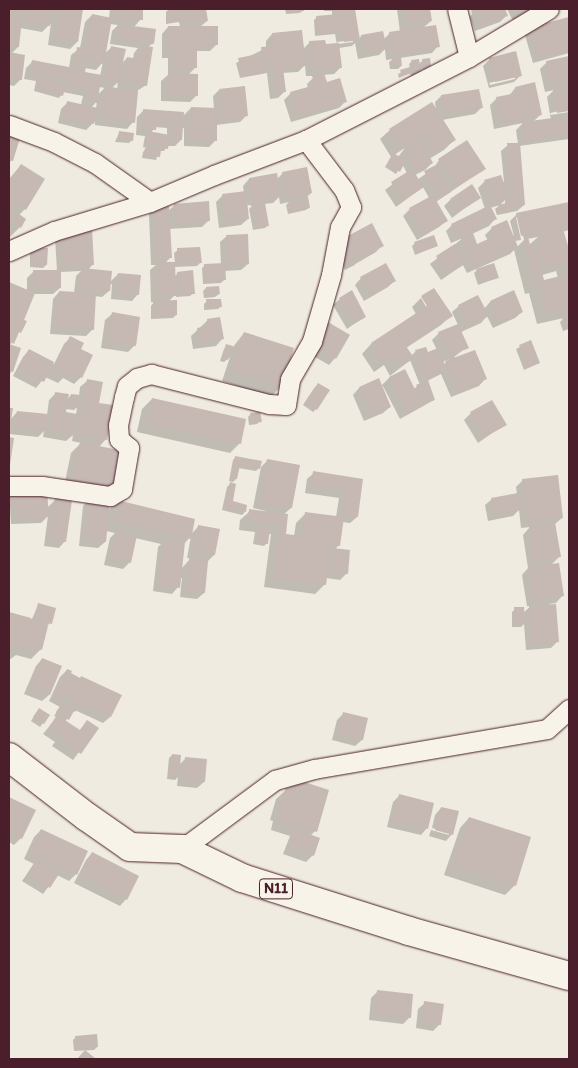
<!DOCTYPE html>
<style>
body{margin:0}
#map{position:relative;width:578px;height:1068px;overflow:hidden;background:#f0ebe0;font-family:Itim,sans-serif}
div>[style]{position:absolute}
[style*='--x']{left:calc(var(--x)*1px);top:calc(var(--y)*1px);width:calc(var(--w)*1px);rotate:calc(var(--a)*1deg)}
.shadow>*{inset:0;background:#0003}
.building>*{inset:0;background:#c6b8b3}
.roads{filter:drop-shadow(0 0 1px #4a1f2b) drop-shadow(0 0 1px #4a1f2b)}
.minor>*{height:19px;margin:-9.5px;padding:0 9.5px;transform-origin:9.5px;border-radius:9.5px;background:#f7f3e8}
.highway>*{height:28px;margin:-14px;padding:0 14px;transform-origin:14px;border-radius:14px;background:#f7f3e8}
span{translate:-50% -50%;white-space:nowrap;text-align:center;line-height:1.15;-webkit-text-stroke:5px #f7f3e8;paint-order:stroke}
.shield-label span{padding:1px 4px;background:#f7f3e8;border:1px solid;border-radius:4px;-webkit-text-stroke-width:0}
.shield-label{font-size:15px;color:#4a1f2b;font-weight:700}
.frame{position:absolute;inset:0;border:10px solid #4a1f2b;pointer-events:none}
</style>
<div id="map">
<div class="shadow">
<div style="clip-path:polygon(9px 9px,82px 9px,77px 42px,70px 49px,48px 45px,51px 23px,42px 32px,20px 28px,18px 47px,11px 54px,21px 79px,14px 86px,9px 85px)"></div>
<div style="clip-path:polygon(evenodd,110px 9px,142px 9px,141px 19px,134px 27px,153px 43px,148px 47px,146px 85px,137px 91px,133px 122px,127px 129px,95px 125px,95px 121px,86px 130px,58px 123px,61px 109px,68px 102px,81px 105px,83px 96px,63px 92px,59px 98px,34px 91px,36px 81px,24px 79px,26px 68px,33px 61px,69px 68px,71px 55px,80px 48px,85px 22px,92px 15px,109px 18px,110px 9px,110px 24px,118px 25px,112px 31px,110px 44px,138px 48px,134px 53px,133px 59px,127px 58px,121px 64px,112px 47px,104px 54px,110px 24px,110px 9px,103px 62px,100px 76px,84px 73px,85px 68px,96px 70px,103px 62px,110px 9px,118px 82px,117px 89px,111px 89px,118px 82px,110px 9px,99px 87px,105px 88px,97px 95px,99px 87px,110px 9px,97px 101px,96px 109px,91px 108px,97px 101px)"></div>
<div style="clip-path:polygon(169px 9px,205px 9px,207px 21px,200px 27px,217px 44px,210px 51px,195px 51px,196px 67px,188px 75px,196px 96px,190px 102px,161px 101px,161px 81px,168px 75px,168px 58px,162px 58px,162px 34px,168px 27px,180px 27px,179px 22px,166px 24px,166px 12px)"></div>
<div style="clip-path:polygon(285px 9px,303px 9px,303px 10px,300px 13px,286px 14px)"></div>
<div style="clip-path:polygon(evenodd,323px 9px,354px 9px,359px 39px,361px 36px,382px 33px,383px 40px,390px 33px,400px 32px,397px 9px,429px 9px,431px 21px,423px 28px,438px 46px,432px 53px,400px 58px,401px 66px,398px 69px,390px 69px,389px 62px,393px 59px,386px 60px,385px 49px,379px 55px,358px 59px,355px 43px,352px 46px,339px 48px,340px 68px,334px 74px,323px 75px,326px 84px,346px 101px,339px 108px,291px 122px,284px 100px,291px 93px,308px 88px,307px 84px,315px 76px,306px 76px,305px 65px,298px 72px,282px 73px,284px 92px,278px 98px,270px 99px,267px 73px,240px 78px,236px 63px,266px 48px,266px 41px,272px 34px,303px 49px,310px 42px,325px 46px,337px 45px,335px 34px,315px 36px,314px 20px,317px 17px,332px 16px,332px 11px,324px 11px,323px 9px,353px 40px,353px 42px,338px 44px,337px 42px,353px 40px)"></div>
<div style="clip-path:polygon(471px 9px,504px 9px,506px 16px,500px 22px,475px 31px,470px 17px,472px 14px)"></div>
<div style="clip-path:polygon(507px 9px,542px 9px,514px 23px)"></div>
<div style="clip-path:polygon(569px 18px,569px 53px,533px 63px,525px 35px,532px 29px)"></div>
<div style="clip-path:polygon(evenodd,569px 58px,569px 109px,550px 113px,551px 115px,569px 112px,569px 139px,519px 146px,524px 205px,517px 211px,497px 215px,495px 209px,500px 205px,490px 208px,495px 219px,489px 226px,472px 234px,477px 246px,488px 241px,485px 235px,492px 228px,514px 236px,510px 221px,517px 214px,569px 203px,569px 230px,562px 232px,567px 251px,569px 251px,569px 329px,563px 331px,560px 322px,564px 318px,537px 324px,529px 293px,525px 294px,514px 250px,510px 254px,467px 273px,463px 265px,441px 280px,430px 264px,463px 238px,451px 243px,446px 231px,452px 225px,485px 209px,478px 188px,485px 181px,504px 182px,501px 151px,508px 145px,518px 144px,516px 130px,523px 123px,494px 129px,490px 105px,496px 99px,509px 96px,515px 88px,541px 114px,533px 122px,551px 120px,547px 97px,554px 90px,545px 92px,540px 69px,547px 62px,569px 58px,505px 200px,505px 204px,499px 206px,505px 200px,569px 58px,516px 217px,519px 217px,524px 240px,517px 247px,514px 241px,521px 240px,516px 217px,569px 58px,538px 237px,529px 245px,527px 239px,538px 237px,569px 58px,556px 271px,558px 278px,543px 281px,542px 275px,556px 271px)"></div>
<div style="clip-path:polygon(evenodd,490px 59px,521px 75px,514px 82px,489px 88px,483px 66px,490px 59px,515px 76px,515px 79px,490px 85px,489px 83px,515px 76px)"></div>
<div style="clip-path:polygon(423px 60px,429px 66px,426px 69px,420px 70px,417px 75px,411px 76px,410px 73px,399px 78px,398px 74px,410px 68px,409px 64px,412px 61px,419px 64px)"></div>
<div style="clip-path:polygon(evenodd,219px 90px,247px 115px,240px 122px,216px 125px,216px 140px,209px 147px,184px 146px,184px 128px,182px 128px,181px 140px,175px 146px,167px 146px,164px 151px,159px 151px,156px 160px,142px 158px,143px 152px,147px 148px,143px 147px,145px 136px,136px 135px,137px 117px,144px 110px,183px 116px,191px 108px,214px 109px,213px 96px,219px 90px,155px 127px,167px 128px,167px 136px,151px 133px,155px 127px)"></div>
<div style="clip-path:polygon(evenodd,441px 96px,481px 108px,475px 114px,442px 120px,454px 140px,444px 150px,429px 159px,432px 163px,425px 170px,415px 175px,417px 180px,434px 168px,439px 160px,484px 169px,436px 202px,446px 221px,439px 227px,417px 240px,403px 216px,410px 209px,429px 198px,423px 187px,396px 207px,385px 190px,407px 173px,402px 164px,396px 174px,385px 167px,391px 157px,380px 139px,390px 130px,436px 111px,435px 102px,441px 96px,405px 148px,398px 157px,394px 155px,405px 148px)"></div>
<div style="clip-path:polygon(119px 133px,132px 140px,129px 143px,115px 142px)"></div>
<div style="clip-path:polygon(9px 136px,19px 139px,12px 160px,9px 163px)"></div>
<div style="clip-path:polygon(21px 165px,25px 209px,19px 215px,20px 227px,10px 237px,9px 179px)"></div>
<div style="clip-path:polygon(306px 169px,311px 193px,307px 197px,309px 207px,306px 210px,288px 214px,286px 205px,289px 202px,280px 204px,279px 197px,273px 203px,264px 204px,268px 225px,265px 228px,253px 230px,249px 209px,252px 206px,249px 205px,246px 205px,248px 219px,241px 225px,219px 228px,216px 202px,223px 195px,244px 193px,243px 186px,249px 179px,277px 179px,282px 174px)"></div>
<div style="clip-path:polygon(479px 197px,452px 218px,444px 206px,450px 200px)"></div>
<div style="clip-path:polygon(175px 205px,209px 220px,202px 227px,169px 229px,170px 258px,165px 263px,175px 263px,174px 253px,178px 250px,200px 263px,197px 266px,174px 267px,174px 277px,178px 273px,193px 293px,190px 296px,176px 297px,176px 294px,168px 302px,176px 315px,173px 318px,151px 319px,151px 306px,154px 302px,151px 302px,150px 270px,156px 265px,151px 265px,149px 214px,155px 207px,168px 211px)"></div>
<div style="clip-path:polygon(61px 231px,93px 264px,88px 270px,109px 283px,118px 274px,138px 294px,132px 301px,111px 299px,112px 284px,109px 284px,109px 291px,102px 297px,94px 296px,92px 330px,86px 336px,50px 334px,53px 299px,59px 292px,74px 293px,76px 276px,81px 271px,60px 272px,60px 288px,53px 294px,34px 294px,10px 346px,12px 371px,9px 375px,9px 283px,27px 291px,27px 278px,34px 271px,57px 271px,55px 237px)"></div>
<div style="clip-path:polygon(227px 236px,248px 264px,241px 270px,224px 271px,224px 280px,221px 283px,203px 284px,202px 268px,205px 265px,221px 265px,220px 242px)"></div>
<div style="clip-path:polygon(347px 238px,382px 245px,376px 252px,345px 270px,336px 251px)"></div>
<div style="clip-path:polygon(415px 243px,437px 246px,415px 255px,412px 246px)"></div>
<div style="clip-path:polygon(33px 248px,46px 265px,43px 268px,30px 267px,30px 251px)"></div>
<div style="clip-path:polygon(479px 268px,479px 269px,497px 278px,478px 285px,474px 273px)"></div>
<div style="clip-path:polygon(361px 278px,395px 280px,388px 287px,364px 301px,355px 285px)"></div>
<div style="clip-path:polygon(206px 288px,219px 294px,215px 297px,204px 298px,203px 291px)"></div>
<div style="clip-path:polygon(evenodd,434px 290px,451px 315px,441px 325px,406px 348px,411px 356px,416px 351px,427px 354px,437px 350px,432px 340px,439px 333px,458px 325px,452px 312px,459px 306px,484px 309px,490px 302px,522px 312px,515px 318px,493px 328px,487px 316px,481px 323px,461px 332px,467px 347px,454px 357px,485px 379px,479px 386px,451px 397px,441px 374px,427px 381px,434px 400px,400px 419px,383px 386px,381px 387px,390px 407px,383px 413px,364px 421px,353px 395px,359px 388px,378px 380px,381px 386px,389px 378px,404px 371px,413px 389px,420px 385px,410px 360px,390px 376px,384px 365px,374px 372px,362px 354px,371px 344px,416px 314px,412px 307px,421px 298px,429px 312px,431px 310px,422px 298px,434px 290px,450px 359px,443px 365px,442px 362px,450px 359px)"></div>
<div style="clip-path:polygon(340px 299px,365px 316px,347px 329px,333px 305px)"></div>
<div style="clip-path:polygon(207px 301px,221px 306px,218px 309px,204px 310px,204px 304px)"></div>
<div style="clip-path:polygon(112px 314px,138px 318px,134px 346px,128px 352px,101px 348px,105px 320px)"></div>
<div style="clip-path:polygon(208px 320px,222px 339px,216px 346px,193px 349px,191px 336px)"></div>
<div style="clip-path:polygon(322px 330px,335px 358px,329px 365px,308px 353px)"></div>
<div style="clip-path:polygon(244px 333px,280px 387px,271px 397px,222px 381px,230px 357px,224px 362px,220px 361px,224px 349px,227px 345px,233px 347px)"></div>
<div style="clip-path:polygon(70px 338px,79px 349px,81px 377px,74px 384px,63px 378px,58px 383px,45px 377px,36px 388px,13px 376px,23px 357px,29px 350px,54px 364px,64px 344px)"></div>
<div style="clip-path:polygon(530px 342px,539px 363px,524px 370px,516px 349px)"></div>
<div style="clip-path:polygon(evenodd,87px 381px,98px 404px,106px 439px,99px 447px,108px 510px,117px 501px,190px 535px,199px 526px,214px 555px,207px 562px,204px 593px,197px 599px,180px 597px,182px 578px,180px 578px,178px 587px,172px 594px,153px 591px,158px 547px,161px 544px,135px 538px,129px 563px,123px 569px,104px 565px,110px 538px,115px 533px,106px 531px,105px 542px,98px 548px,79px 546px,83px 506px,89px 500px,63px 491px,71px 453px,81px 443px,72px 441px,73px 435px,66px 441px,43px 437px,44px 431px,38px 437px,9px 434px,9px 409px,12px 409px,11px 419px,17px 412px,47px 415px,49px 400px,56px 393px,67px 400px,71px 395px,79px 396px,80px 387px,87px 381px,77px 407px,76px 415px,65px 413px,65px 409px,74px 410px,77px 407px,87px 381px,191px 536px,187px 558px,191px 558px,181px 569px,184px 544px,191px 536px)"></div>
<div style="clip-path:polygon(315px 387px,316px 409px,313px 412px,303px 405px)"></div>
<div style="clip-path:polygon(152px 399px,240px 443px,230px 453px,137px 432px,142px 409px)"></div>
<div style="clip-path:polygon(471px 413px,505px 424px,478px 443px,464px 420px)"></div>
<div style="clip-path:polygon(251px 414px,260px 421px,257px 424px,249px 425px,248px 417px)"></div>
<div style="clip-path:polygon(236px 457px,259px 468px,256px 471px,238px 468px,236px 479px,233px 482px,229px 481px,233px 460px)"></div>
<div style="clip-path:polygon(268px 460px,291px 508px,283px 515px,285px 535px,294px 536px,296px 523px,306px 513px,336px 517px,339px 498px,305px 493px,307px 479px,314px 473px,362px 480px,357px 517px,350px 523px,342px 522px,339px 545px,334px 550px,347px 573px,340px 580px,326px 578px,325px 584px,315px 594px,264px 587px,271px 534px,268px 534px,267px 543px,264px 546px,253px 544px,255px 532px,239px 530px,240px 520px,250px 511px,266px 513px,266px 511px,253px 508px,261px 467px)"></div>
<div style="clip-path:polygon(523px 480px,562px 518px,555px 524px,559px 557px,551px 565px,562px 596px,556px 603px,549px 604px,558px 641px,551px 648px,526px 650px,524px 624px,521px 627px,512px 627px,512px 612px,515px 609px,523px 613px,531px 606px,527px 606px,522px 575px,528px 568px,523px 535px,530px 527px,521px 528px,519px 510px,513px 516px,488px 521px,485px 505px,492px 499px,517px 494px,516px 487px)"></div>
<div style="clip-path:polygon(230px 484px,231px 502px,245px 512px,242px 515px,222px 510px,227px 487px)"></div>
<div style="clip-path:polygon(9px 491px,12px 497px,16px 493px,47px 508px,56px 499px,65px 541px,59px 548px,44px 546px,48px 516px,41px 523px,11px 524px)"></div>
<div style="clip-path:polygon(38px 605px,50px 623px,47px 626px,41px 649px,31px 659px,16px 655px,9px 660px,9px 614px,32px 619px)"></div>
<div style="clip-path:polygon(42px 659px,49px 695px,42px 701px,24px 694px,36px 666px)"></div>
<div style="clip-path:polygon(67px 670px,69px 674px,120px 696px,110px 717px,103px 723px,77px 711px,72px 712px,65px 722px,79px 731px,87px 722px,97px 728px,73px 760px,52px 746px,55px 742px,43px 734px,57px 717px,54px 716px,60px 707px,49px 701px,60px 677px)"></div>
<div style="clip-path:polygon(36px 713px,48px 716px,40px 727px,31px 721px)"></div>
<div style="clip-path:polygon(344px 713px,362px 740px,355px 746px,332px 740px,337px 720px)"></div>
<div style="clip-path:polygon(172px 755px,179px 765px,186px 758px,204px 782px,197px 788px,177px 786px,178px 777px,175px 780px,167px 779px,169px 758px)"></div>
<div style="clip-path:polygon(296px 781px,315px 831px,310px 836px,313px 855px,306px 862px,283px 854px,290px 836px,271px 830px,273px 821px,270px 820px,276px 799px)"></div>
<div style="clip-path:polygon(399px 796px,427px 828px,421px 835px,387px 827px,393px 802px)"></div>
<div style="clip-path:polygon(9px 798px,34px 811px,21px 838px,14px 845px,9px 842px)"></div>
<div style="clip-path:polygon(441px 808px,452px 834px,446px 841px,429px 836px,431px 830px,449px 835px,449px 832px,432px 828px,435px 815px)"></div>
<div style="clip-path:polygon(469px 818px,515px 885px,505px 895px,444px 875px,460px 828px)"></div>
<div style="clip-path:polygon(41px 830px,76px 874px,69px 881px,57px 875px,43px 894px,22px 881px,34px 864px,24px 859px,34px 837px)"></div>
<div style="clip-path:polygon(92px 853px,126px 899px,120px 906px,74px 883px,86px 860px)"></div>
<div style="clip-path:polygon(378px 991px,410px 1017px,403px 1024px,369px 1020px,371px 998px)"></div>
<div style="clip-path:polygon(425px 1003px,440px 1024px,433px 1031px,416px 1028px,418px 1009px)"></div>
<div style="clip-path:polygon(76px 1037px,97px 1047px,94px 1050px,74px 1051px,73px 1040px)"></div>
</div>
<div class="building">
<div style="clip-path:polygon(9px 9px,23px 9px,19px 47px,9px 46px)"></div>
<div style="clip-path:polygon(28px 9px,52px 9px,50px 26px,26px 22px)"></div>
<div style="clip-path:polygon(58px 9px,83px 9px,78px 42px,54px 39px)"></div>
<div style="clip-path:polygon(115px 9px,143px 9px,143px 20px,115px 18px)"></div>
<div style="clip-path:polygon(168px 9px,181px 9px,182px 21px,168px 21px)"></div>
<div style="clip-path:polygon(185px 9px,206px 9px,208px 21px,187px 24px)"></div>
<div style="clip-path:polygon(288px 9px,304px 9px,304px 11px,288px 12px)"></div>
<div style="clip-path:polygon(338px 9px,355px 9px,360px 40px,344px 42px)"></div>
<div style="clip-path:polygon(404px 9px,430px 9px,432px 21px,406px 24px)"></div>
<div style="clip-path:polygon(475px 9px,505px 9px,508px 16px,481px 25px)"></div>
<div style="clip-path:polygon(517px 9px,539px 9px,521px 17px)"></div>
<div style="clip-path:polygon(92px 14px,112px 18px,104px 64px,83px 60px)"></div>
<div style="clip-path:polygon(338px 14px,340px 32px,318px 33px,316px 16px)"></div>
<div style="clip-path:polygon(569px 17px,569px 49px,540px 58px,531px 27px)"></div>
<div style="clip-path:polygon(118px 24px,156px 29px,154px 44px,116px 38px)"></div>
<div style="clip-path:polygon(436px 25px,440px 47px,393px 54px,389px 32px)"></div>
<div style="clip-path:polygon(168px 26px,218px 26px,218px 45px,197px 45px,197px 68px,174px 67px,174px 52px,168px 52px)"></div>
<div style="clip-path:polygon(302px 30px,306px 66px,283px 68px,286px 92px,276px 93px,273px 67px,263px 68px,261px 47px,273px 46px,272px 33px)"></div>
<div style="clip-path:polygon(383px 31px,387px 49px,364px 53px,361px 35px)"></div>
<div style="clip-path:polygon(325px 40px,326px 44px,339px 43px,342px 68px,312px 70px,309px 41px)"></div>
<div style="clip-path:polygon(140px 45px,153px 47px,147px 86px,123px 82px,127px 57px,138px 59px)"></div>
<div style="clip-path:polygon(111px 46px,126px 49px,118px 83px,104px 80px)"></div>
<div style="clip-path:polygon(77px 47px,84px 48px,80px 66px,86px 67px,85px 72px,102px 75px,97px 103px,86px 101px,89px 90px,68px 86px,69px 80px,30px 72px,32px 60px,74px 68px)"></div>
<div style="clip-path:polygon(516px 51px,522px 76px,495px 82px,489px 58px)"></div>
<div style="clip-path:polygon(9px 52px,25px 55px,22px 80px,9px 78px)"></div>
<div style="clip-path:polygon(259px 54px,263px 72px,242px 76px,238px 58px)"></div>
<div style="clip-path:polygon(569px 56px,569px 82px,552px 86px,546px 61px)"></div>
<div style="clip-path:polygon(401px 57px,402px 66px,393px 67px,392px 58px)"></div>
<div style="clip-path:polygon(430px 58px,431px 67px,423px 68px,422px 59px)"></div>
<div style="clip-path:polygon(419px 59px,421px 72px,414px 74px,411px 60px)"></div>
<div style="clip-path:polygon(410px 67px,412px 73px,402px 76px,400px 70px)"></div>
<div style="clip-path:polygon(168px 73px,198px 74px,198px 96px,167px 95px)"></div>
<div style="clip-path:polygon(324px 73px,327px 82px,340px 78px,347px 102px,297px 116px,290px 92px,315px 85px,312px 76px)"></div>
<div style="clip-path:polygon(39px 76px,66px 83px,63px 96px,36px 89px)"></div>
<div style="clip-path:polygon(535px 82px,542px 115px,501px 123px,496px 97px,516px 93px,515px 87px)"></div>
<div style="clip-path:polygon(104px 86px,138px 91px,135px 123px,101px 119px)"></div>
<div style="clip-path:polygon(245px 86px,248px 116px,222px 119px,219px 89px)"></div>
<div style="clip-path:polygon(569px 87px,569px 111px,557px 113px,553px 90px)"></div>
<div style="clip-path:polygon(479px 89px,483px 108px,444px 114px,441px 95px)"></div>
<div style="clip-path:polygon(67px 101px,98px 108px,94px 124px,64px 116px)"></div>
<div style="clip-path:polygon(432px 102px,456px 140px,433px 154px,422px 135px,401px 148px,389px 129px)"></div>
<div style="clip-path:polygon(191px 107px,217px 108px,217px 141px,190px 140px)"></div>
<div style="clip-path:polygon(143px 109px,184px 112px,182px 140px,172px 140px,173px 122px,157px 121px,156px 130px,142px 129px)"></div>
<div style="clip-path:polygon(569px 116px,569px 134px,524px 140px,522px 122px)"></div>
<div style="clip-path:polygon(119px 131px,134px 133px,133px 141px,118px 139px)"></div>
<div style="clip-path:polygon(148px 131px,170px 135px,168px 149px,145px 145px)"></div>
<div style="clip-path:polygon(9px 134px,20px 138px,13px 161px,9px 159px)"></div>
<div style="clip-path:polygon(421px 140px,433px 163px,417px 172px,404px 149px)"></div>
<div style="clip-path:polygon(467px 140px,486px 169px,457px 187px,438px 159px)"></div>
<div style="clip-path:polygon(507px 143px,520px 143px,525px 205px,512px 206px)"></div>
<div style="clip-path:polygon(145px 148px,161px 150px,160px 157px,144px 155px)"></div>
<div style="clip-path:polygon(393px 153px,406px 160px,400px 172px,387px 164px)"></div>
<div style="clip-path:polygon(21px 164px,45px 179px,26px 210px,16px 203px,12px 209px,26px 219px,21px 228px,9px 220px,9px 182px)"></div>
<div style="clip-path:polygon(436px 165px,451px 192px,439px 199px,424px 171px)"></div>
<div style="clip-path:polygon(307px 167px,312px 193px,287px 198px,282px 172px)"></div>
<div style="clip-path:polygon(412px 169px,424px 187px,403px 201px,391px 182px)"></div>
<div style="clip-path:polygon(277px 173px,281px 197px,253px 201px,249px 178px)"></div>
<div style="clip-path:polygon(501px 175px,509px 198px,492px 204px,484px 180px)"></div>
<div style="clip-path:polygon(472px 184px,481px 198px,459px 212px,450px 199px)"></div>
<div style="clip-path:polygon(246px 191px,249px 219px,225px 222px,222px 194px)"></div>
<div style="clip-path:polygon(433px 195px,448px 221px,424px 234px,409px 208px)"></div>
<div style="clip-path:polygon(308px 197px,310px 208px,291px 212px,289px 201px)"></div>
<div style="clip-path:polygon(209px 201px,210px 221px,175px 223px,174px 204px)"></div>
<div style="clip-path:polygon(511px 202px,512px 209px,500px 213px,498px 205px)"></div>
<div style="clip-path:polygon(569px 202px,569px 226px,521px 236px,516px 213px)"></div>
<div style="clip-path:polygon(265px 203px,269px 226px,255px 228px,252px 205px)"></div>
<div style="clip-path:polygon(490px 205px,497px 219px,458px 238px,451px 224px)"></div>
<div style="clip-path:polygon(155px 206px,169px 206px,172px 258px,157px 259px)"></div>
<div style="clip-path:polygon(507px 220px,518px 247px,473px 267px,461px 238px,473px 233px,477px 244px,495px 236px,491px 227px)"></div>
<div style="clip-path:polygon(372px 223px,384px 246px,358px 259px,346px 237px)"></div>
<div style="clip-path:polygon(92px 228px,94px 265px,63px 266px,61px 230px)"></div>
<div style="clip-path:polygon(563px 229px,569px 249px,569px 272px,566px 262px,541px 268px,544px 280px,569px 274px,569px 310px,547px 315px,539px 284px,534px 285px,524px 238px,528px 237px,531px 248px,541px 246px,538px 235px)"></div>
<div style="clip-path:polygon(248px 234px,249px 264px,228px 265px,226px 235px)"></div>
<div style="clip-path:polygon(434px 235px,438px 246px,418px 253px,414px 242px)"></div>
<div style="clip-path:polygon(346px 244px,355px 265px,348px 268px,338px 247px)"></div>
<div style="clip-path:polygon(455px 244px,467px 263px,448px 274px,436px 256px)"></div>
<div style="clip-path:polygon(33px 247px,48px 248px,47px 265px,32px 265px)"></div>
<div style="clip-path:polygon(200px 247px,202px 263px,178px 264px,177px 248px)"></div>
<div style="clip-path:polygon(157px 262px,175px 262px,176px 296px,157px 296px)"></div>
<div style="clip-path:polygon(225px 263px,226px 280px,205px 281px,204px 264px)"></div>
<div style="clip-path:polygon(386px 263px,396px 281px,371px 295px,360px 277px)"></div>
<div style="clip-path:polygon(494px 263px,499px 278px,481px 283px,476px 269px)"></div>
<div style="clip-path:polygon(82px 268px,112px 271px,110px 291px,80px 288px)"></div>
<div style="clip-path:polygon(33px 270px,61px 270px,61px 288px,33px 288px)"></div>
<div style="clip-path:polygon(193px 270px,195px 294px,179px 295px,177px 272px)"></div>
<div style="clip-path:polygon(118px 273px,141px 275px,139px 295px,117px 293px)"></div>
<div style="clip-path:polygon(9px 282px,35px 293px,24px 320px,27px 321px,21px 333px,19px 332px,14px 344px,9px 341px)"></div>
<div style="clip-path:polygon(219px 286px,220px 294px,207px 296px,206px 287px)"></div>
<div style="clip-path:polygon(434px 288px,453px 316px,406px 346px,414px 358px,401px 367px,394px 357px,384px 363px,371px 343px,427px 306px,421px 296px)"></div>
<div style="clip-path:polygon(352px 290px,366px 317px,354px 324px,339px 298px)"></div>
<div style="clip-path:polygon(514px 290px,523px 312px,499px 323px,490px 301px)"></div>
<div style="clip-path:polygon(59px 291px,96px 293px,94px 330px,56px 328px)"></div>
<div style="clip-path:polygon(478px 295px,489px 316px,469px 326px,458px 305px)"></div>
<div style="clip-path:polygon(206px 299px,221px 299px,222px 307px,207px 308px)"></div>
<div style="clip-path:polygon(177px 300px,177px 315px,154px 316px,153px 301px)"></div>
<div style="clip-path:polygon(112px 312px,140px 317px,136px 346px,107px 342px)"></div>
<div style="clip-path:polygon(569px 315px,569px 328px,567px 329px,562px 318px)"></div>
<div style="clip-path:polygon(220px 317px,224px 339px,199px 343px,197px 328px,208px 326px,207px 319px)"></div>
<div style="clip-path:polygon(328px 322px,350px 335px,336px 359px,314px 346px)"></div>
<div style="clip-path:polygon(458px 324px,469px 348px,449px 356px,438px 332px)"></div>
<div style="clip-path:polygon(244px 332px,294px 348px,282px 387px,231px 371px)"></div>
<div style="clip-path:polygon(70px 336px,84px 343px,81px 349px,93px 355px,82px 378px,69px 371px,66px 377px,52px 371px)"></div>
<div style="clip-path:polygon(531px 340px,540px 363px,527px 368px,519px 345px)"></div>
<div style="clip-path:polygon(9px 344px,21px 348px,13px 372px,9px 370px)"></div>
<div style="clip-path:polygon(226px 344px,233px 346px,228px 360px,222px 358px)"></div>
<div style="clip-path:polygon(426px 347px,428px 352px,438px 348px,447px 370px,426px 379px,415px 350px)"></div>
<div style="clip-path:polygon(29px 349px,54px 362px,44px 382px,18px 369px)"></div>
<div style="clip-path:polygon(475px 350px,487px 379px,458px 391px,445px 361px)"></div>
<div style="clip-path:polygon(405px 369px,423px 406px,407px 414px,389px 377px)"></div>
<div style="clip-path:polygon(379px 378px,391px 407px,371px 415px,359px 387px)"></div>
<div style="clip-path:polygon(87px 379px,103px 382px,99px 403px,113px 405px,107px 440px,77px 435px)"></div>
<div style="clip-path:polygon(428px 380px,435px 400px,423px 404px,416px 385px)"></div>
<div style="clip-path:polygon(318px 383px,330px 390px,317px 410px,305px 402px)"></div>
<div style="clip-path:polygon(55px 392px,69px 394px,66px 412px,77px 414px,74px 435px,49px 431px)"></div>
<div style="clip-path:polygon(71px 394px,80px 395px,78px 408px,69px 406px)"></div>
<div style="clip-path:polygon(152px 398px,246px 419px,241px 444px,146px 423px)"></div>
<div style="clip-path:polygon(492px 400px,507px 425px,485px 437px,470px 412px)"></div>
<div style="clip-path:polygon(9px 408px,13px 408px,10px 427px,9px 427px)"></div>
<div style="clip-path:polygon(17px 411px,48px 414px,46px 431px,15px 428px)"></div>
<div style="clip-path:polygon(260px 412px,262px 422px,252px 423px,250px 413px)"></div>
<div style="clip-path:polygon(9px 437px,14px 438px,10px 465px,9px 465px)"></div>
<div style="clip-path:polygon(80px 442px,123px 451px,115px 491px,72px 482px)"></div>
<div style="clip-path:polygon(235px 456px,262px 461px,260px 469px,240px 465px,237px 479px,231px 478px)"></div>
<div style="clip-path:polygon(267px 459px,300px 465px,292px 508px,259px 502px)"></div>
<div style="clip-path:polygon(313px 471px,363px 479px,358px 517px,341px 515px,345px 491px,311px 486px)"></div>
<div style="clip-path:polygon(558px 475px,563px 518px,528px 522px,522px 479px)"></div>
<div style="clip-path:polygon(230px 482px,236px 484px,233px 501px,247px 505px,246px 512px,224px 508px)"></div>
<div style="clip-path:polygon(12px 489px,15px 509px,9px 509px,9px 490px)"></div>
<div style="clip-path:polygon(47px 490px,49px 517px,17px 518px,16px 491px)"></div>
<div style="clip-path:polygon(518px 493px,521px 510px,495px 515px,491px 498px)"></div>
<div style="clip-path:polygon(55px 498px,72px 500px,66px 542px,50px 540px)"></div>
<div style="clip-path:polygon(89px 499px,110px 501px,106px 542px,85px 540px)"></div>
<div style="clip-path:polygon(117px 500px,195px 519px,191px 539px,112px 520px)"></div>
<div style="clip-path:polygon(249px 509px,288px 514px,286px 534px,302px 536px,305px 512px,344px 517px,340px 546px,331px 545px,326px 585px,273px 578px,280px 525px,248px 521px)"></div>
<div style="clip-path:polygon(555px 522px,561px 557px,534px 561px,529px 527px)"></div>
<div style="clip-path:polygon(198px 525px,220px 529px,215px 555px,193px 551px)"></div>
<div style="clip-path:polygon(258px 526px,270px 528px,268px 544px,256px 542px)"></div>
<div style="clip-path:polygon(117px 530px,137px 535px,131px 563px,110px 558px)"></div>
<div style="clip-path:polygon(164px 539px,185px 542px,180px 588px,159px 585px)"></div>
<div style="clip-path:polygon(333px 548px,350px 550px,348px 574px,330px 572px)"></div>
<div style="clip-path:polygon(189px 558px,208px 561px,205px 593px,186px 591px)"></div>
<div style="clip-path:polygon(559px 563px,564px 596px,533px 601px,528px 567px)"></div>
<div style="clip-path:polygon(38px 603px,56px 608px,52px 624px,34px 619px)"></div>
<div style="clip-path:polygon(556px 604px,559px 642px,532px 644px,529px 606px)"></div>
<div style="clip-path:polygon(514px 607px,524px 607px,525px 624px,515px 625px)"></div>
<div style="clip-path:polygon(9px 612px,31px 618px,31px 622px,48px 626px,42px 650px,23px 645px,22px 651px,9px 648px)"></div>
<div style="clip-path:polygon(42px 658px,62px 666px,50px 695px,30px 687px)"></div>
<div style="clip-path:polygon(67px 669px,72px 671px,71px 673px,80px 678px,81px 676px,122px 695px,111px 717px,83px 704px,82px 708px,71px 703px,73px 697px,68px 694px,66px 700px,54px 695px)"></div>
<div style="clip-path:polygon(63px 702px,75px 709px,69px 720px,56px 712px)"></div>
<div style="clip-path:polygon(39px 708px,50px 715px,44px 724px,33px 717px)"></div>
<div style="clip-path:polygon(343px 712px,368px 718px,363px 740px,338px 734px)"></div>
<div style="clip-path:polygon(57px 715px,80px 730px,87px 720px,99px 728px,81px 754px,58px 739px,61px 735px,49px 727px)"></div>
<div style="clip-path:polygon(172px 754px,181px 755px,179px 777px,170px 776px)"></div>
<div style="clip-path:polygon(185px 757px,207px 759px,205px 782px,183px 780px)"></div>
<div style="clip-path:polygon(295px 779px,329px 790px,317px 832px,280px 820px,282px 812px,279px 810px,286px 787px,293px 789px)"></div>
<div style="clip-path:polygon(399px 794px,434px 803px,428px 829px,393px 820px)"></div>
<div style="clip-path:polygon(9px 797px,36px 810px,22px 839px,9px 832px)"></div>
<div style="clip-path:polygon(441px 807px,459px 811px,453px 835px,435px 830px)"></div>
<div style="clip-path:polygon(469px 817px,531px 837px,516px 886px,453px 865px)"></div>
<div style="clip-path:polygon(41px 829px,88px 851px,77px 875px,29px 852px)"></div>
<div style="clip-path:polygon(295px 829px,320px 838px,314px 856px,289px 847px)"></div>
<div style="clip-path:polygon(92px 852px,139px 876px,127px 900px,80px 876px)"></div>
<div style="clip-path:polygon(36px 860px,59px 874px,50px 888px,27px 874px)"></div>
<div style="clip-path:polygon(377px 990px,413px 994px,411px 1018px,375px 1013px)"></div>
<div style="clip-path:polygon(424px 1001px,444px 1004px,441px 1025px,422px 1022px)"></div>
<div style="clip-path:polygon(97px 1034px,98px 1047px,76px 1048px,75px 1036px)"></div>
<div style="clip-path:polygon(85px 1050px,96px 1059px,77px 1059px)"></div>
</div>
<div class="roads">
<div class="minor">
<div style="--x:469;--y:57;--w:93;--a:-31"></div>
<div style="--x:9;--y:125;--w:48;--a:20.7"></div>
<div style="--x:54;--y:142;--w:46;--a:27.1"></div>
<div style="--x:95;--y:163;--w:67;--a:35.3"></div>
<div style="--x:9;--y:251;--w:49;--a:-24"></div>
<div style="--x:54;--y:231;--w:100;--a:-16.8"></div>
<div style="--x:150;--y:202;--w:69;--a:-22.9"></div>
<div style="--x:214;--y:175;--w:98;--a:-20.8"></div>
<div style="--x:306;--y:140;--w:183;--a:-27"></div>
<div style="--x:469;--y:57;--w:49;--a:-104"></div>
<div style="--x:9;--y:486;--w:33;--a:0"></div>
<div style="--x:42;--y:486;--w:69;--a:8.4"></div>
<div style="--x:110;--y:496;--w:14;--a:-30"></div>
<div style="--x:122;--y:489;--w:42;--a:-80.3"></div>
<div style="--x:129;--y:448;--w:13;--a:-138"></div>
<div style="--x:119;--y:439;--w:14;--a:-94"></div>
<div style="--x:118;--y:425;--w:29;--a:-78"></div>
<div style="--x:124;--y:397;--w:11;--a:-75"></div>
<div style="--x:127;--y:386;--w:13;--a:-39"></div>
<div style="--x:137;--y:378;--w:15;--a:-16"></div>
<div style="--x:151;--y:374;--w:122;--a:14.3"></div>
<div style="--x:269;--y:404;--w:17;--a:3"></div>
<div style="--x:286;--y:405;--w:26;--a:-81"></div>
<div style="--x:290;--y:379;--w:44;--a:-59.9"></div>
<div style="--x:312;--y:341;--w:69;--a:-73.9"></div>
<div style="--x:331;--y:275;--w:49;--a:-79.4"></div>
<div style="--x:340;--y:227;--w:23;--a:-61"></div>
<div style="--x:351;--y:207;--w:18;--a:-112"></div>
<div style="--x:344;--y:190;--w:63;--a:-127.2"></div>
<div style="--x:182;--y:849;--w:116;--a:-36.6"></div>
<div style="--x:275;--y:780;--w:41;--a:-15.8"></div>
<div style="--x:314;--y:769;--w:236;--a:-9.7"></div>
<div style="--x:547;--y:729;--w:30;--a:-42"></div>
</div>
<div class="highway">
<div style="--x:9;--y:757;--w:98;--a:37.6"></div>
<div style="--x:87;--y:817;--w:52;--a:34.9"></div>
<div style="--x:130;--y:847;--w:52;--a:2.2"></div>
<div style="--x:182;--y:849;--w:67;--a:25.8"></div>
<div style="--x:242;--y:878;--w:175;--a:17.6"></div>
<div style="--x:409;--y:931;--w:166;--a:15.7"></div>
</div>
</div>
<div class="shield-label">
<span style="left:276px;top:889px">N11</span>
</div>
<div class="frame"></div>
</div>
